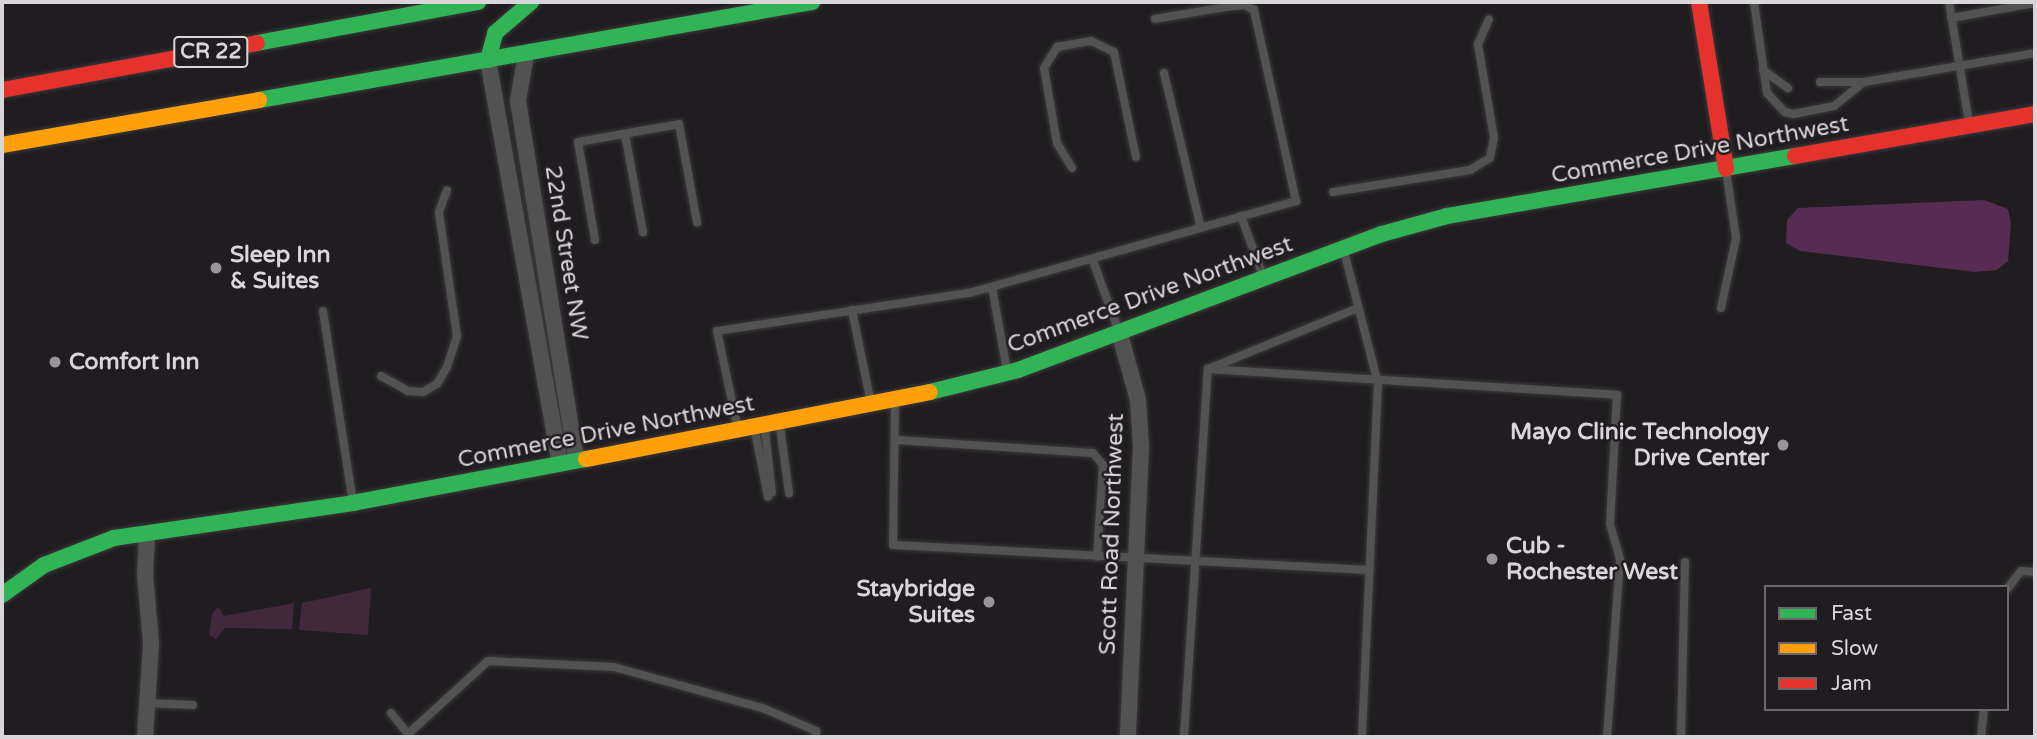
<!DOCTYPE html>
<style>
body{margin:0}
#map{position:relative;width:2037px;height:739px;overflow:hidden;background:#1f1d1f;font-family:"Varela Round",sans-serif}
div>[style]{position:absolute}
[style*='--x']{left:calc(var(--x)*1px);top:calc(var(--y)*1px);width:calc(var(--w)*1px);rotate:calc(var(--a)*1deg)}
.green>*{inset:0;background:#42283d}
.water>*{inset:0;background:#582c52}
.roads{filter:drop-shadow(0 0 2px #3b383b) drop-shadow(0 0 2px #3b383b)}
.lane>*{height:8px;margin:-4px;padding:0 4px;transform-origin:4px;border-radius:4px;background:#535253}
.street>*{height:16px;margin:-8px;padding:0 8px;transform-origin:8px;border-radius:8px;background:#535253}
.fast>*{height:16px;margin:-8px;padding:0 8px;transform-origin:8px;border-radius:8px;background:#30b455}
.slow>*{height:16px;margin:-8px;padding:0 8px;transform-origin:8px;border-radius:8px;background:#ff9f0a}
.jam>*{height:16px;margin:-8px;padding:0 8px;transform-origin:8px;border-radius:8px;background:#e5322d}
.dots>*{width:19px;height:19px;translate:-50% -50%;box-sizing:border-box;border:4px solid #201c20;border-radius:50%}
span{translate:-50% -50%;white-space:nowrap;text-align:center;line-height:1.15;-webkit-text-stroke:5px #201c20;paint-order:stroke}
.shield-label span{padding:2px 5px;background:#201c20;border:2px solid;border-radius:5px;-webkit-text-stroke-width:0}
.shield-label{font-size:21px;color:#d9d6d9;font-weight:700}
.street-label{font-size:23px;color:#d9d6d9}
.poi-label{font-size:23px;color:#d9d6d9;font-weight:700}
.left{translate:0 -50%;text-align:left}
.right{translate:-100% -50%;text-align:right}
.frame{position:absolute;inset:0;border:4px solid #d9d6d9;pointer-events:none}
.legend{position:absolute;left:1764px;top:585px;width:245px;height:126px;box-sizing:border-box;background:#201c20;border:2px solid #6a666a;margin:0;padding:9px 12px;list-style:none;font-size:21px;color:#d9d6d9}
.legend li{display:flex;align-items:center;gap:14px;height:35px}
.legend b{width:35px;border:2px solid #6a666a}
</style>
<div id="map">
<div class="green">
<div style="clip-path:polygon(371px 588px,368px 635px,299px 630px,302px 603px)"></div>
<div style="clip-path:polygon(294px 603px,292px 629px,225px 628px,216px 639px,209px 635px,212px 614px,218px 607px,224px 616px)"></div>
</div>
<div class="water">
<div style="clip-path:polygon(1984px 200px,2008px 209px,2011px 223px,2008px 261px,1997px 270px,1975px 272px,1800px 251px,1786px 243px,1787px 220px,1798px 208px)"></div>
</div>
<div class="roads">
<div class="lane">
<div style="--x:1754;--y:2;--w:92;--a:81.9"></div>
<div style="--x:1767;--y:93;--w:26;--a:47"></div>
<div style="--x:1785;--y:112;--w:8;--a:14"></div>
<div style="--x:1793;--y:114;--w:42;--a:-11"></div>
<div style="--x:1834;--y:106;--w:38;--a:-39"></div>
<div style="--x:1949;--y:2;--w:123;--a:80.6"></div>
<div style="--x:1951;--y:18;--w:85;--a:-10.1"></div>
<div style="--x:1763;--y:70;--w:31;--a:36"></div>
<div style="--x:1164;--y:73;--w:159;--a:76.6"></div>
<div style="--x:1820;--y:82;--w:44;--a:0"></div>
<div style="--x:1864;--y:82;--w:173;--a:-9.6"></div>
<div style="--x:625;--y:134;--w:100;--a:79.6"></div>
<div style="--x:1072;--y:168;--w:29;--a:-121"></div>
<div style="--x:1057;--y:143;--w:76;--a:-99.8"></div>
<div style="--x:1044;--y:68;--w:25;--a:-58"></div>
<div style="--x:1057;--y:47;--w:35;--a:-10"></div>
<div style="--x:1091;--y:41;--w:25;--a:26"></div>
<div style="--x:1114;--y:52;--w:107;--a:78.2"></div>
<div style="--x:1333;--y:192;--w:139;--a:-9.1"></div>
<div style="--x:1470;--y:170;--w:23;--a:-31"></div>
<div style="--x:1490;--y:158;--w:20;--a:-79"></div>
<div style="--x:1494;--y:138;--w:95;--a:-99.7"></div>
<div style="--x:1478;--y:44;--w:27;--a:-66"></div>
<div style="--x:1241;--y:216;--w:64;--a:69.9"></div>
<div style="--x:595;--y:240;--w:99;--a:-99.8"></div>
<div style="--x:578;--y:142;--w:103;--a:-10.1"></div>
<div style="--x:679;--y:124;--w:100;--a:79.6"></div>
<div style="--x:1344;--y:251;--w:136;--a:75.6"></div>
<div style="--x:1378;--y:383;--w:354;--a:92.6"></div>
<div style="--x:1093;--y:261;--w:72;--a:69.8"></div>
<div style="--x:992;--y:287;--w:84;--a:79.8"></div>
<div style="--x:1721;--y:308;--w:72;--a:-77.9"></div>
<div style="--x:1736;--y:238;--w:69;--a:-98.4"></div>
<div style="--x:852;--y:310;--w:95;--a:78.5"></div>
<div style="--x:323;--y:311;--w:193;--a:81.1"></div>
<div style="--x:1208;--y:369;--w:410;--a:3.6"></div>
<div style="--x:1617;--y:395;--w:129;--a:93.1"></div>
<div style="--x:1610;--y:524;--w:37;--a:74"></div>
<div style="--x:1620;--y:560;--w:177;--a:94.2"></div>
<div style="--x:381;--y:376;--w:31;--a:29"></div>
<div style="--x:408;--y:391;--w:15;--a:4"></div>
<div style="--x:423;--y:392;--w:16;--a:-30"></div>
<div style="--x:437;--y:384;--w:20;--a:-60"></div>
<div style="--x:447;--y:367;--w:33;--a:-72"></div>
<div style="--x:457;--y:336;--w:125;--a:-98.3"></div>
<div style="--x:439;--y:212;--w:23;--a:-70"></div>
<div style="--x:895;--y:403;--w:142;--a:90.8"></div>
<div style="--x:893;--y:545;--w:477;--a:3"></div>
<div style="--x:780;--y:427;--w:67;--a:82.2"></div>
<div style="--x:738;--y:429;--w:100;--a:-102.1"></div>
<div style="--x:717;--y:331;--w:255;--a:-8.6"></div>
<div style="--x:969;--y:293;--w:340;--a:-15.7"></div>
<div style="--x:1296;--y:201;--w:196;--a:-102.4"></div>
<div style="--x:1254;--y:10;--w:11;--a:-153"></div>
<div style="--x:1244;--y:5;--w:19;--a:174"></div>
<div style="--x:1225;--y:7;--w:71;--a:170.3"></div>
<div style="--x:765;--y:430;--w:63;--a:83.7"></div>
<div style="--x:755;--y:431;--w:67;--a:78.9"></div>
<div style="--x:897;--y:440;--w:196;--a:3.8"></div>
<div style="--x:1093;--y:453;--w:16;--a:50"></div>
<div style="--x:1103;--y:465;--w:92;--a:93.7"></div>
<div style="--x:2007;--y:589;--w:23;--a:-52"></div>
<div style="--x:2021;--y:571;--w:14;--a:4"></div>
<div style="--x:147;--y:703;--w:46;--a:2.5"></div>
<div style="--x:391;--y:713;--w:27;--a:51"></div>
<div style="--x:408;--y:734;--w:108;--a:-42.4"></div>
<div style="--x:488;--y:661;--w:126;--a:2.7"></div>
<div style="--x:614;--y:667;--w:157;--a:15.5"></div>
<div style="--x:765;--y:709;--w:56;--a:23.3"></div>
<div style="--x:816;--y:731;--w:6;--a:90"></div>
<div style="--x:1184;--y:737;--w:369;--a:-86.3"></div>
<div style="--x:1208;--y:369;--w:162;--a:-22.1"></div>
<div style="--x:1681;--y:737;--w:175;--a:-88.7"></div>
<div style="--x:1981;--y:737;--w:28;--a:-84"></div>
</div>
<div class="street">
<div style="--x:526;--y:54;--w:48;--a:99.7"></div>
<div style="--x:518;--y:101;--w:364;--a:80.8"></div>
<div style="--x:488;--y:60;--w:410;--a:79.9"></div>
<div style="--x:1120;--y:335;--w:67;--a:74.5"></div>
<div style="--x:1138;--y:400;--w:47;--a:86.3"></div>
<div style="--x:1141;--y:447;--w:290;--a:92.6"></div>
<div style="--x:145;--y:737;--w:94;--a:-86.3"></div>
<div style="--x:151;--y:643;--w:68;--a:-95"></div>
<div style="--x:145;--y:575;--w:39;--a:-87"></div>
</div>
<div class="fast">
<div style="--x:257;--y:43;--w:225;--a:-10.5"></div>
<div style="--x:488;--y:60;--w:28;--a:-75"></div>
<div style="--x:495;--y:33;--w:48;--a:-40.7"></div>
<div style="--x:259;--y:100;--w:562;--a:-10.05"></div>
<div style="--x:930;--y:392;--w:91;--a:-14"></div>
<div style="--x:1018;--y:370;--w:389;--a:-20.5"></div>
<div style="--x:1382;--y:234;--w:67;--a:-15.5"></div>
<div style="--x:1447;--y:216;--w:353;--a:-9.8"></div>
<div style="--x:2;--y:595;--w:52;--a:-35.5"></div>
<div style="--x:44;--y:565;--w:75;--a:-21.1"></div>
<div style="--x:114;--y:538;--w:242;--a:-8.3"></div>
<div style="--x:353;--y:503;--w:237;--a:-10.7"></div>
</div>
<div class="slow">
<div style="--x:2;--y:145;--w:261;--a:-9.9"></div>
<div style="--x:586;--y:459;--w:350;--a:-11"></div>
</div>
<div class="jam">
<div style="--x:1699;--y:2;--w:169;--a:80.8"></div>
<div style="--x:2;--y:90;--w:259;--a:-10.4"></div>
<div style="--x:1795;--y:156;--w:244;--a:-9.9"></div>
</div>
</div>
<div class="dots">
<div style="left:216px;top:268px;background:#989598"></div>
<div style="left:55px;top:362px;background:#989598"></div>
<div style="left:1783px;top:445px;background:#989598"></div>
<div style="left:1492px;top:559px;background:#989598"></div>
<div style="left:989px;top:602px;background:#989598"></div>
</div>
<div class="shield-label">
<span style="left:211px;top:52px">CR 22</span>
</div>
<div class="street-label">
<span style="left:1700px;top:150px;rotate:-10deg">Commerce Drive Northwest</span>
<span style="left:566px;top:253px;rotate:81deg">22nd Street NW</span>
<span style="left:1150px;top:295px;rotate:-20deg">Commerce Drive Northwest</span>
<span style="left:606px;top:432px;rotate:-11deg">Commerce Drive Northwest</span>
<span style="left:1112px;top:534px;rotate:-88deg">Scott Road Northwest</span>
</div>
<div class="poi-label">
<span class="left" style="left:230px;top:268px">Sleep Inn<br>&amp; Suites</span>
<span class="left" style="left:69px;top:362px">Comfort Inn</span>
<span class="right" style="left:1769px;top:445px">Mayo Clinic Technology<br>Drive Center</span>
<span class="left" style="left:1506px;top:559px">Cub -<br>Rochester West</span>
<span class="right" style="left:975px;top:602px">Staybridge<br>Suites</span>
</div>
<div class="frame"></div>
<ul class="legend">
<li><b style="height:9px;background:#30b455"></b>Fast</li>
<li><b style="height:9px;background:#ff9f0a"></b>Slow</li>
<li><b style="height:9px;background:#e5322d"></b>Jam</li>
</ul>
</div>
